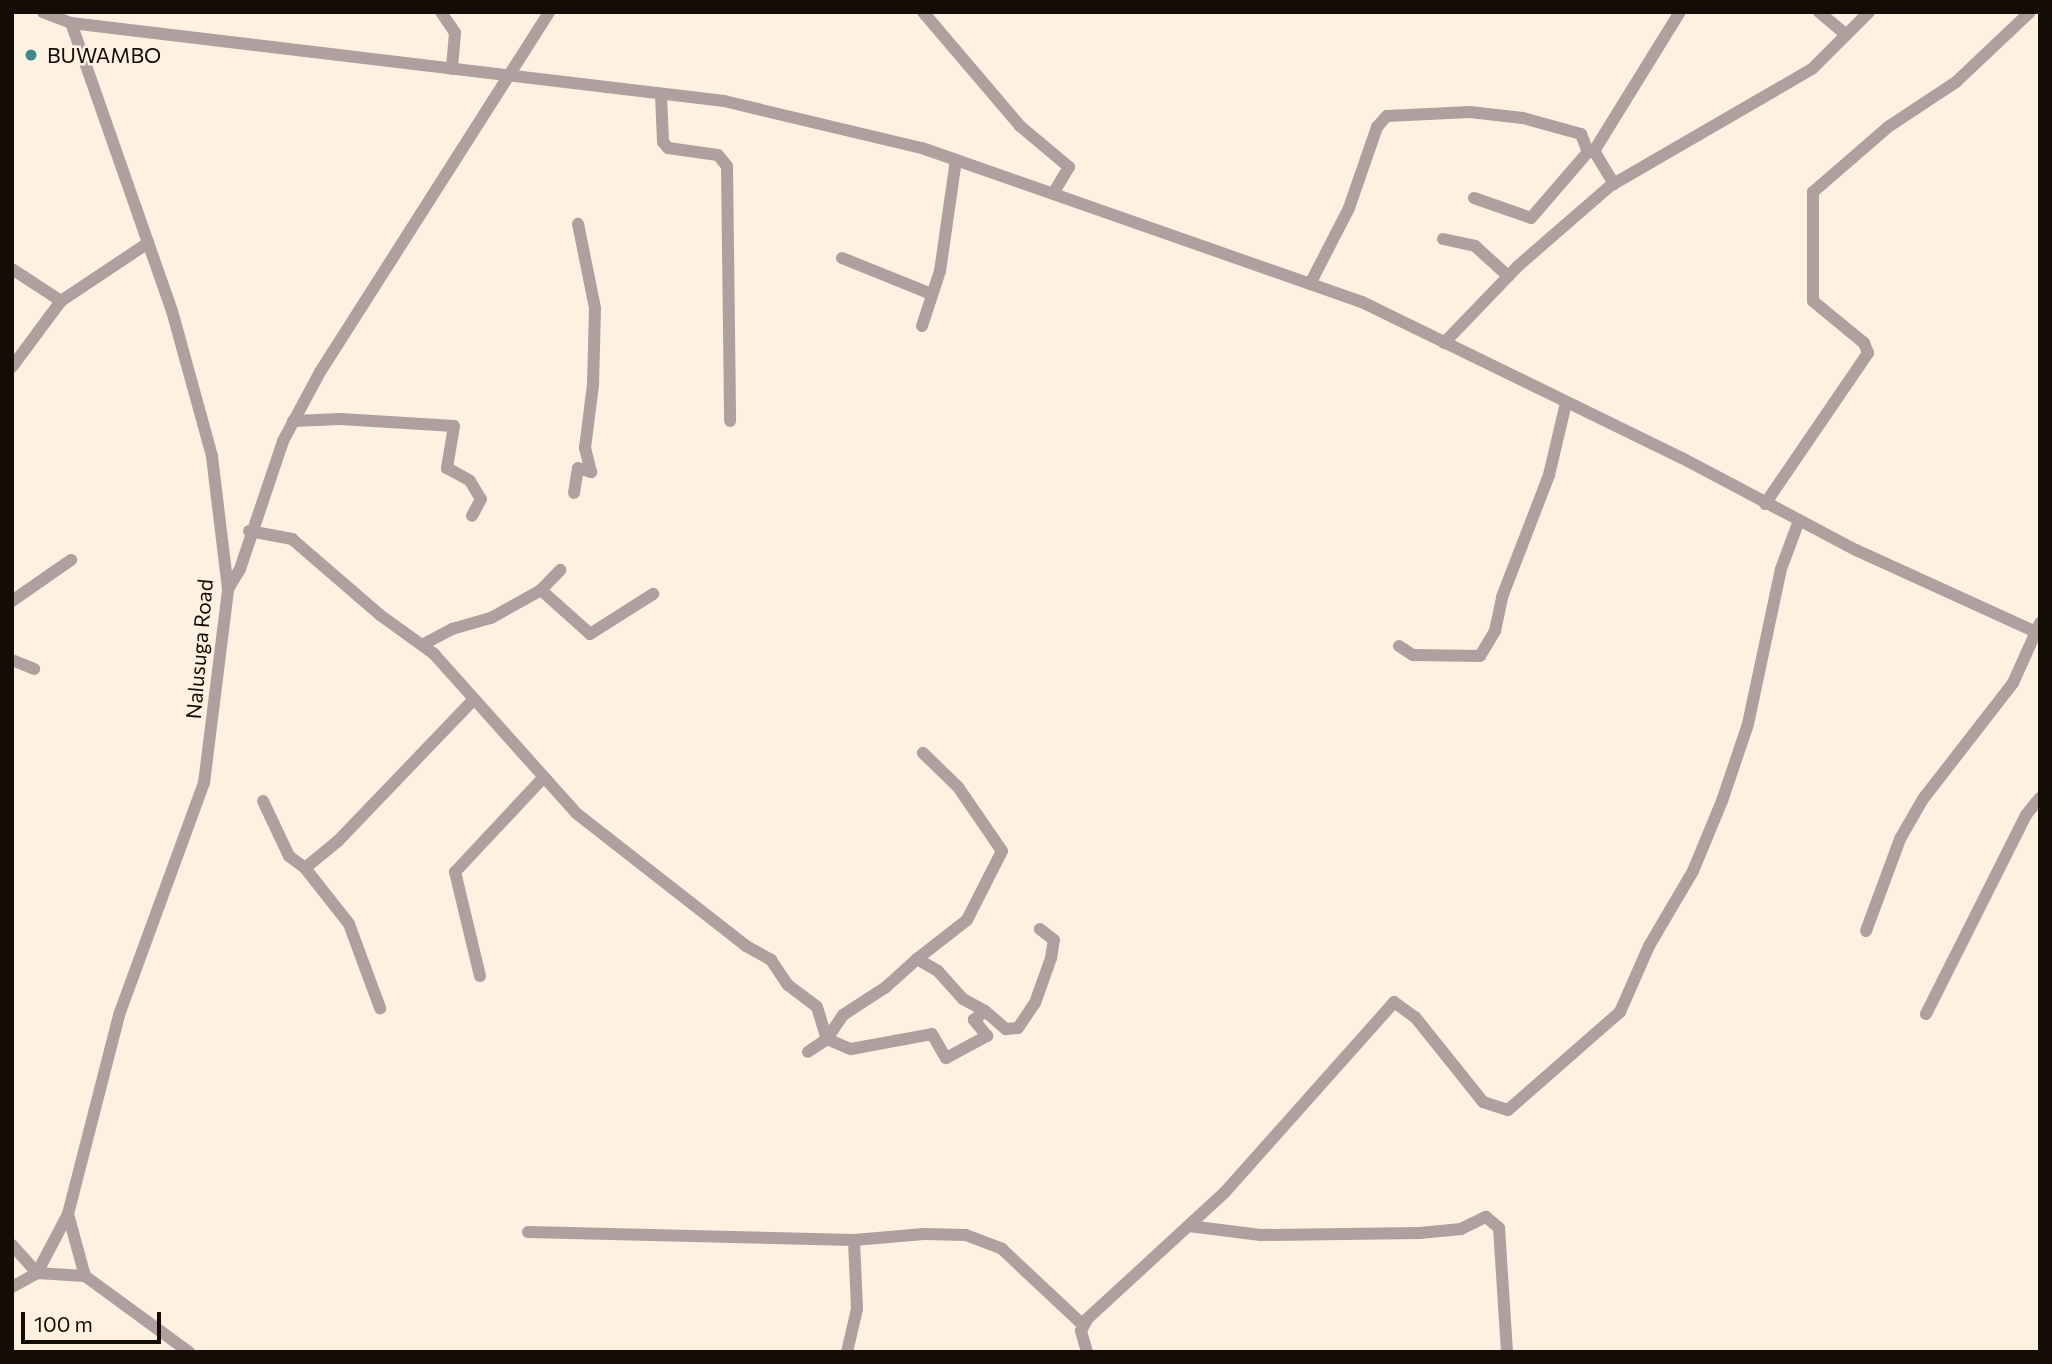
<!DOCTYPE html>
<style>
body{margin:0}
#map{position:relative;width:2052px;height:1364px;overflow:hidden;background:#fdf1e1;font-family:Commissioner,sans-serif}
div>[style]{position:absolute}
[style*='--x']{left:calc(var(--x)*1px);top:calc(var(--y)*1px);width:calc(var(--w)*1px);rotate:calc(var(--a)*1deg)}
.minor>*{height:12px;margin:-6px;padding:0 6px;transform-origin:6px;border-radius:6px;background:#af9f9f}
.dots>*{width:19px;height:19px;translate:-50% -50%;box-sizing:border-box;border:4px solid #fdf1e1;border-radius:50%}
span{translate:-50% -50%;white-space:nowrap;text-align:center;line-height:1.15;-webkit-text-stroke:5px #fdf1e1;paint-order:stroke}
.poi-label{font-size:21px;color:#140d05}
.left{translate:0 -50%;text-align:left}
.street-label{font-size:21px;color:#140d05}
.frame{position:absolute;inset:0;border:14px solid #140d05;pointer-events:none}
.scale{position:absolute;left:21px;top:1312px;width:140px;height:32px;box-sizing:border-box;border:4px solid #140d05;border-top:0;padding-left:9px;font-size:21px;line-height:24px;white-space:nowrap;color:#140d05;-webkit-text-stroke:5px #fdf1e1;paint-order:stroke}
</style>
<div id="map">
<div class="minor">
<div style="--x:441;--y:12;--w:25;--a:56"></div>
<div style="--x:455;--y:33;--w:36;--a:95"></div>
<div style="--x:923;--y:12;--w:150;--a:49.6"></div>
<div style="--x:1020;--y:126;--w:64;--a:39.9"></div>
<div style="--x:1069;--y:167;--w:31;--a:121"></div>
<div style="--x:1819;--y:12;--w:33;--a:40"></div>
<div style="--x:71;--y:23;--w:658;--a:6.81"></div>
<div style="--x:724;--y:101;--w:204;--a:13.4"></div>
<div style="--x:922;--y:148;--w:466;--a:19.3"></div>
<div style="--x:1362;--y:302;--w:356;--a:26"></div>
<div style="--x:1682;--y:458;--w:197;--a:27.9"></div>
<div style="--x:1856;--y:550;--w:202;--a:24.5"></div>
<div style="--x:661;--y:94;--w:48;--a:87.6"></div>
<div style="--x:663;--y:142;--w:8;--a:50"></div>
<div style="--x:668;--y:148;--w:50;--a:8"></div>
<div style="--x:718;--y:155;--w:14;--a:51"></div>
<div style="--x:727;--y:166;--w:255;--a:89.3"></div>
<div style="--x:1614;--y:184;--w:39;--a:-121"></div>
<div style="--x:1594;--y:151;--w:163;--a:-58.3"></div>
<div style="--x:1474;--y:198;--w:60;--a:19.3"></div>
<div style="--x:1531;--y:218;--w:87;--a:-49.2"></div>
<div style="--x:1588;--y:152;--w:6;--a:-9"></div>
<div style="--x:1443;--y:239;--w:33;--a:12"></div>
<div style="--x:1475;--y:246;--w:45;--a:42.3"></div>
<div style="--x:842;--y:258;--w:94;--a:21.9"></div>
<div style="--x:12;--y:269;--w:59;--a:33.1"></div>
<div style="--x:1310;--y:284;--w:85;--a:-62.8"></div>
<div style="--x:1349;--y:208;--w:86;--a:-70.9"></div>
<div style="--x:1377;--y:127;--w:15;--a:-48"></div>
<div style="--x:1387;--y:116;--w:83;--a:-2.8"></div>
<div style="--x:1470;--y:112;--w:53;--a:6.5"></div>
<div style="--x:1523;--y:118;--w:60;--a:15.4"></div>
<div style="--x:1581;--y:134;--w:19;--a:69"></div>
<div style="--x:922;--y:326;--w:58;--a:-71.9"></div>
<div style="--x:940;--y:271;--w:112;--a:-81.8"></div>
<div style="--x:1444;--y:343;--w:107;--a:-46.1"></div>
<div style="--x:1518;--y:266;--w:122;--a:-41"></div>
<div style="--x:1610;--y:186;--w:233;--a:-30.1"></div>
<div style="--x:1812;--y:69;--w:81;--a:-45"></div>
<div style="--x:12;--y:367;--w:82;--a:-53.4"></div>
<div style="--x:61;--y:301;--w:105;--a:-33.7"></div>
<div style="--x:293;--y:421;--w:48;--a:-2.4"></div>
<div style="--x:341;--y:419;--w:113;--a:3.5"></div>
<div style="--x:454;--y:426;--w:43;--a:99.5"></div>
<div style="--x:447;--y:468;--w:26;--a:29"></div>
<div style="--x:470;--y:481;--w:21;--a:59"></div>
<div style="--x:481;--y:499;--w:19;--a:118"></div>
<div style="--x:574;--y:493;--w:25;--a:-81"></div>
<div style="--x:578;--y:468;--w:14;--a:17"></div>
<div style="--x:591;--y:472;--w:25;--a:-104"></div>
<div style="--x:585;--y:448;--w:64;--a:-82.8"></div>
<div style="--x:593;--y:385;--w:77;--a:-88.5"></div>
<div style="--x:595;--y:308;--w:86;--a:-101.4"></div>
<div style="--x:1765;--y:504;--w:183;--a:-55.7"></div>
<div style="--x:1868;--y:353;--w:11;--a:-112"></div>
<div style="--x:1864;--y:343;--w:66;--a:-140.5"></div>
<div style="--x:1813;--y:301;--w:109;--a:-90"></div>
<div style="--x:1813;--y:192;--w:99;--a:-40.9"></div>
<div style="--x:1888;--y:127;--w:82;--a:-33.5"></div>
<div style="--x:1956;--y:82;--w:102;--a:-43.4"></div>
<div style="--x:249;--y:531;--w:44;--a:10.5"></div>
<div style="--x:292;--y:539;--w:116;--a:40.8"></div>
<div style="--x:380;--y:615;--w:67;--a:35.8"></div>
<div style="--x:434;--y:654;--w:213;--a:48.2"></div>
<div style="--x:576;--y:813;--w:216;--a:38"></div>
<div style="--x:746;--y:946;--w:29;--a:29"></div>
<div style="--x:771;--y:960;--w:30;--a:56"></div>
<div style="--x:788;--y:985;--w:36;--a:37"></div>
<div style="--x:817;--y:1007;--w:34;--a:73"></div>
<div style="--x:827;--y:1039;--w:23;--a:146"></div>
<div style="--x:228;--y:589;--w:23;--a:-59"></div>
<div style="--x:240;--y:569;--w:135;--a:-71.4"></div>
<div style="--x:283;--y:441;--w:78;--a:-61.8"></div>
<div style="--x:320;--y:372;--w:427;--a:-57.5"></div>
<div style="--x:541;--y:590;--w:66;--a:41.9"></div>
<div style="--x:590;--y:634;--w:75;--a:-32.4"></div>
<div style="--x:12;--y:601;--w:72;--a:-34.8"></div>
<div style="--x:422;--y:645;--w:34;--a:-28"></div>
<div style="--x:452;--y:629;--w:41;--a:-15.8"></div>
<div style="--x:491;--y:618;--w:57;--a:-29.2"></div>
<div style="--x:541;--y:590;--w:28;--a:-46"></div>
<div style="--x:1399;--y:646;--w:17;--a:33"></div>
<div style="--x:1413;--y:655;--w:67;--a:0.9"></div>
<div style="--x:1480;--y:656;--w:29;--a:-59"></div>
<div style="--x:1495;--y:631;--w:35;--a:-78"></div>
<div style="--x:1502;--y:597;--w:131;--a:-68.9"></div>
<div style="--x:1549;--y:475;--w:74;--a:-76.7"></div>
<div style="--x:12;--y:660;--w:24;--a:22"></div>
<div style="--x:263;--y:801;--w:61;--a:64.7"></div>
<div style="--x:289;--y:856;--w:20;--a:37"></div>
<div style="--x:305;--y:868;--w:43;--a:-39.3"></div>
<div style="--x:338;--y:841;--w:195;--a:-46.2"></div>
<div style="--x:305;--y:868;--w:71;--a:51.8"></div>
<div style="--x:349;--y:924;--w:90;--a:69.7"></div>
<div style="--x:1866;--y:931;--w:98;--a:-69.7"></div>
<div style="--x:1900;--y:839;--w:46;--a:-60.1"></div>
<div style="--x:1923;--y:799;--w:147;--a:-52.2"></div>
<div style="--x:2013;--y:683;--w:66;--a:-65.8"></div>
<div style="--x:917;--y:959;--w:63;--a:-38"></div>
<div style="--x:967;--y:920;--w:77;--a:-63.1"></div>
<div style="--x:1002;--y:851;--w:78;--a:-124.5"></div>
<div style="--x:958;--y:787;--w:49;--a:-135.8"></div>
<div style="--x:480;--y:976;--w:107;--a:-103.5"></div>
<div style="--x:455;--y:872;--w:129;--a:-46.9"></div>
<div style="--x:985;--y:1011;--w:25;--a:-151"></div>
<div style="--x:963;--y:999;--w:38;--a:-132"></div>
<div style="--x:938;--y:971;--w:24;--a:-150"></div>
<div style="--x:917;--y:959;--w:42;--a:137.9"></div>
<div style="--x:886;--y:987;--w:51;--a:146.9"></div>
<div style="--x:843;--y:1015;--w:29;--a:124"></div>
<div style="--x:827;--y:1039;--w:26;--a:23"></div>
<div style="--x:851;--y:1049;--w:82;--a:-10.5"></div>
<div style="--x:932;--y:1034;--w:28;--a:60"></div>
<div style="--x:946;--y:1058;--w:47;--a:-28.2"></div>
<div style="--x:987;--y:1036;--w:21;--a:-129"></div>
<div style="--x:974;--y:1020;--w:14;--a:-39"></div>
<div style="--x:985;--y:1011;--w:28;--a:41"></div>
<div style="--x:1006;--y:1029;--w:12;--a:-5"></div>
<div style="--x:1018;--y:1028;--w:30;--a:-56"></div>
<div style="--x:1035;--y:1003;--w:48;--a:-70.4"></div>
<div style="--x:1051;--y:958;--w:18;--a:-81"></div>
<div style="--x:1054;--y:940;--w:18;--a:-142"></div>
<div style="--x:1926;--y:1014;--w:223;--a:-63.3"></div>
<div style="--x:2026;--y:815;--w:22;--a:-51"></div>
<div style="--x:68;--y:1214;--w:64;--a:74.7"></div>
<div style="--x:1189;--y:1226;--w:72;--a:7.2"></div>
<div style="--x:1260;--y:1235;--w:160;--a:-0.7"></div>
<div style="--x:1420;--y:1233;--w:41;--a:-5.6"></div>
<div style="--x:1461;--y:1229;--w:28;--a:-26"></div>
<div style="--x:1486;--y:1217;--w:17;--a:40"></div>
<div style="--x:1499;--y:1228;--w:124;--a:86.3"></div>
<div style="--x:528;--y:1232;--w:326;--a:1.4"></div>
<div style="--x:854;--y:1240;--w:70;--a:-4.9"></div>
<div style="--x:924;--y:1234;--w:42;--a:1.4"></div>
<div style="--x:966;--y:1235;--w:39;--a:21"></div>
<div style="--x:1002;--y:1249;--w:111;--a:43.2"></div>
<div style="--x:12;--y:1245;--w:38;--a:48"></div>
<div style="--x:37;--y:1273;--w:48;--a:3.6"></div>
<div style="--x:85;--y:1276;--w:129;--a:36.2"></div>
<div style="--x:12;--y:1287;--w:29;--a:-29"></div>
<div style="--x:37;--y:1273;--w:67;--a:-62.3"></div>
<div style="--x:68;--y:1214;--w:205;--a:-75.6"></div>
<div style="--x:119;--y:1015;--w:247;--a:-69.9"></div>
<div style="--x:204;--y:783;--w:195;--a:-82.9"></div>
<div style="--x:228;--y:589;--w:134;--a:-96.9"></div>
<div style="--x:212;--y:456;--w:150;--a:-105.4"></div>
<div style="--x:172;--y:311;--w:305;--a:-109.3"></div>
<div style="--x:71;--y:23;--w:30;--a:-159"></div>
<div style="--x:847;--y:1352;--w:44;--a:-76.9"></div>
<div style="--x:857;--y:1309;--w:69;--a:-92.5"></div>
<div style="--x:1087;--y:1352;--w:22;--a:-106"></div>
<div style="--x:1081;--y:1331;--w:13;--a:-63"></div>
<div style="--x:1087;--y:1319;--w:188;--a:-42.6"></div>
<div style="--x:1225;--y:1192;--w:254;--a:-48.3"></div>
<div style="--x:1394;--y:1002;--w:26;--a:36"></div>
<div style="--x:1415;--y:1017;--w:109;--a:51.3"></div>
<div style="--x:1483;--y:1102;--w:26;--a:18"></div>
<div style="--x:1508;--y:1110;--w:149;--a:-41.2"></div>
<div style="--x:1620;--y:1012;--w:72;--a:-66.3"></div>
<div style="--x:1649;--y:946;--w:87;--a:-59.6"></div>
<div style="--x:1693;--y:871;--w:76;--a:-67.5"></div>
<div style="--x:1722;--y:801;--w:81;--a:-71.3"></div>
<div style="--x:1748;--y:724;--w:158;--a:-78"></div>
<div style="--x:1781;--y:569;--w:46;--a:-69.6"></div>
</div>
<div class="dots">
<div style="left:31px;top:55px;background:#40888c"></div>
</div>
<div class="poi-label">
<span class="left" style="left:47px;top:55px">BUWAMBO</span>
</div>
<div class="street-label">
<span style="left:199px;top:649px;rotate:-85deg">Nalusuga Road</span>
</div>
<div class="frame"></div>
<div class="scale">100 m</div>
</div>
